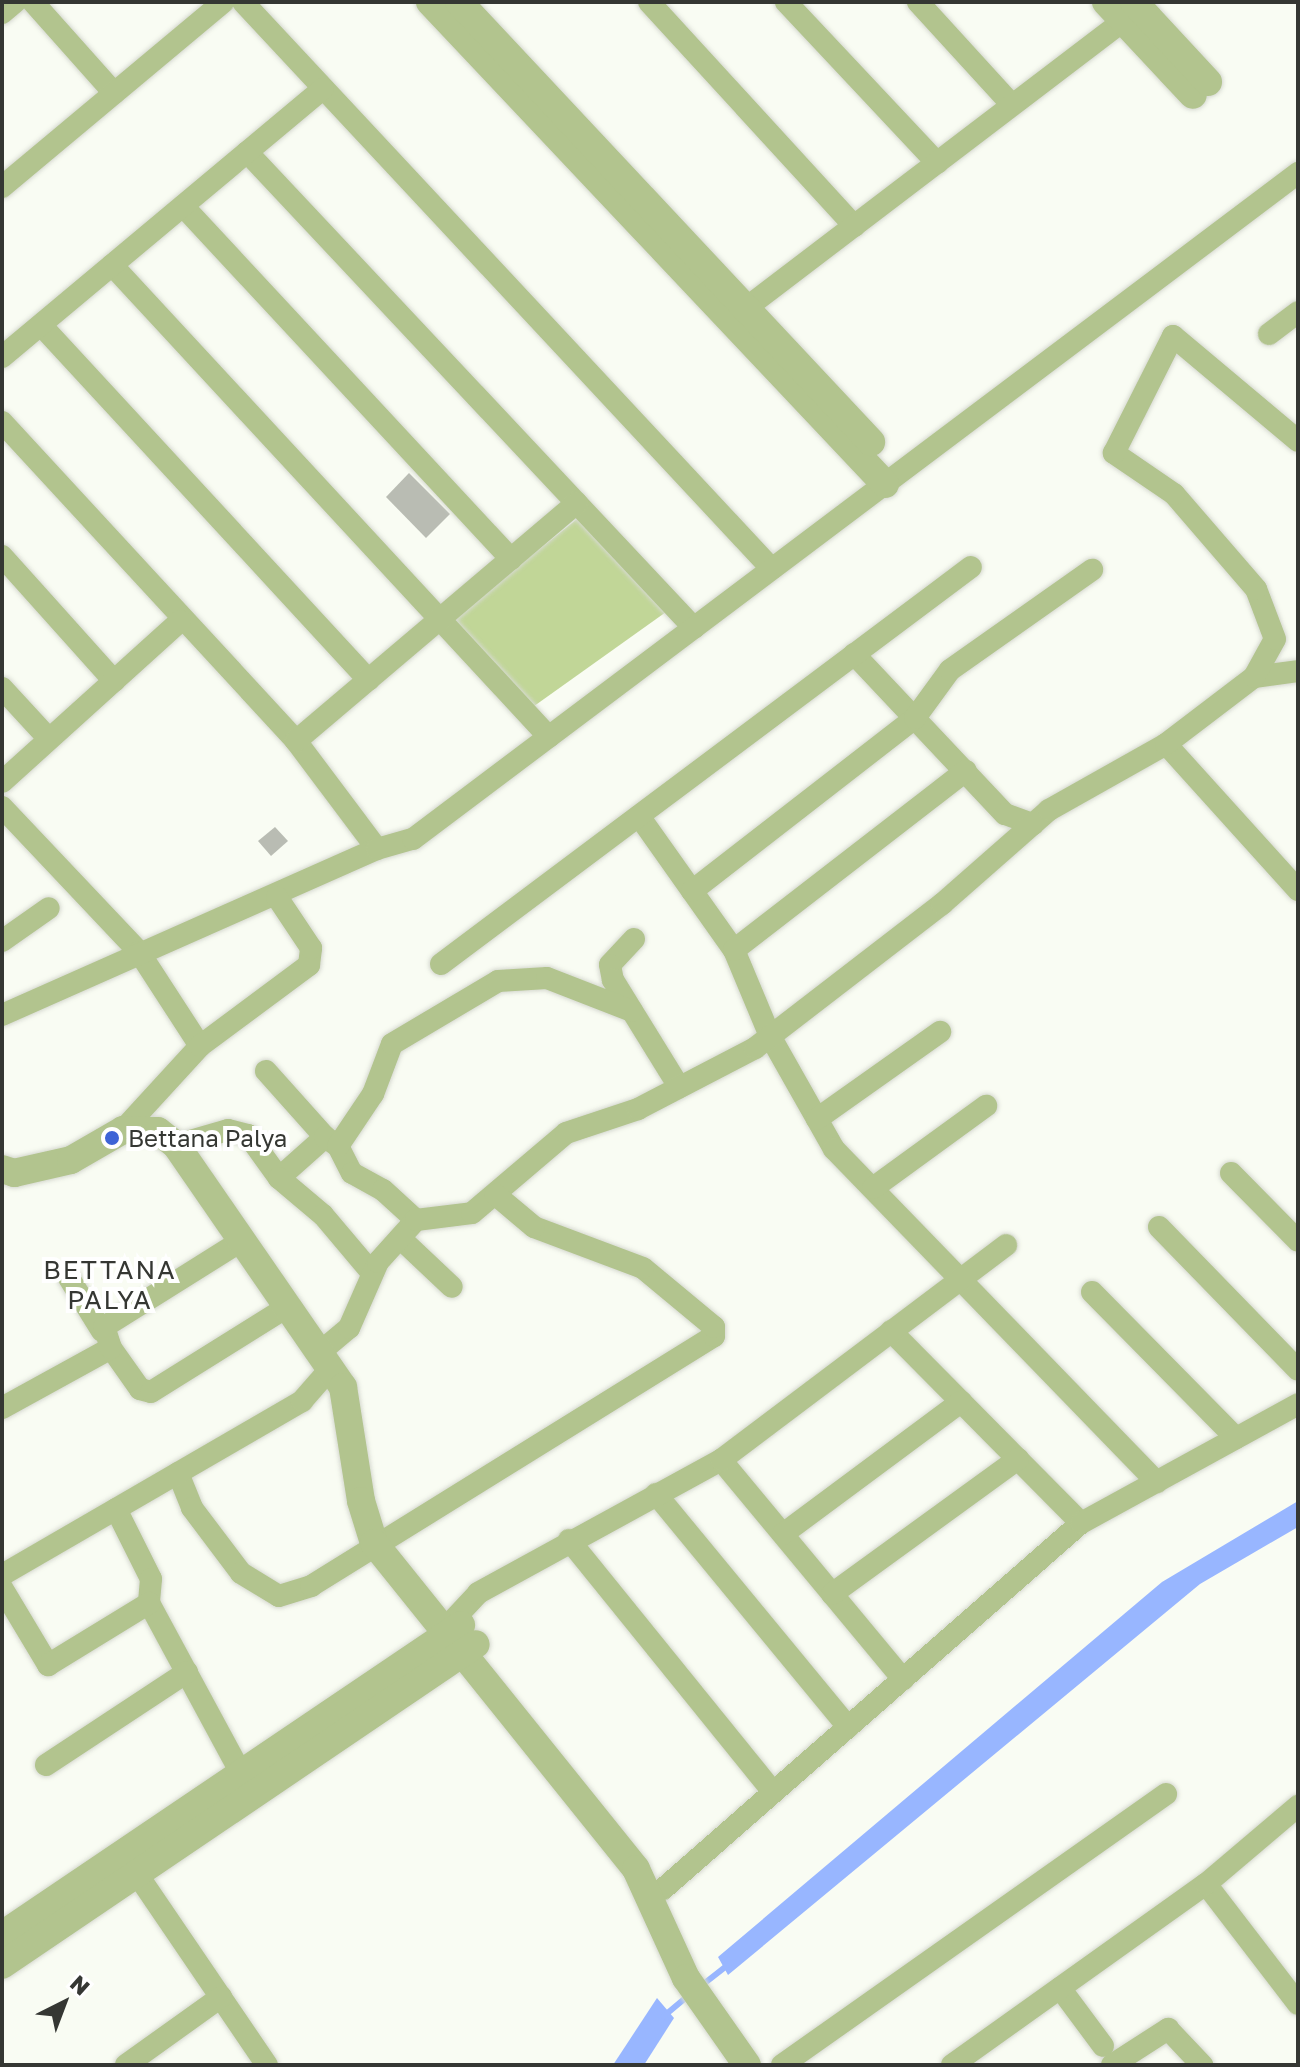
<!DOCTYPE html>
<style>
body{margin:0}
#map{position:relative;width:1300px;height:2067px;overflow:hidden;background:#f9fcf3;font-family:"Golos Text",sans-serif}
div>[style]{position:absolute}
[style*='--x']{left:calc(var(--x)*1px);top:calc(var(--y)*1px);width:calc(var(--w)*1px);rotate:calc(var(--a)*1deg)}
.green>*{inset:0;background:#c1d697}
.water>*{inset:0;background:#98b6ff}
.stream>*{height:6px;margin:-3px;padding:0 3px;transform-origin:3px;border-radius:3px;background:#98b6ff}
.building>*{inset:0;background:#b9bcb3}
.roads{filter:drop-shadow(0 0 2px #d6d9d0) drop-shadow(0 0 2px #d6d9d0)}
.minor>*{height:22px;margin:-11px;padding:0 11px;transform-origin:11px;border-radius:11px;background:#b2c48e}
.tertiary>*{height:28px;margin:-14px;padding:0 14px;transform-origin:14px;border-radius:14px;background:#b2c48e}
.dots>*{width:22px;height:22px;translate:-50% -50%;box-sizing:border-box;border:4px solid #fff;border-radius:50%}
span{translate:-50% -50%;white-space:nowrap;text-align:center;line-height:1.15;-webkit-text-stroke:8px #fff;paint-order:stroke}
.poi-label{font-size:24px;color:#353733}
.left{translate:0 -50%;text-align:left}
.neighbourhood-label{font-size:26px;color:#353733;letter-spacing:2px}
.frame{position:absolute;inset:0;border:4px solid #353733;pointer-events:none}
.north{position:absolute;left:24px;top:1963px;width:80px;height:80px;-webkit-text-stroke:6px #fff;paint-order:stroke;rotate:42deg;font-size:22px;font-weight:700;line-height:32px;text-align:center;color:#353733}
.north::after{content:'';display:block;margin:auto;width:28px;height:36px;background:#353733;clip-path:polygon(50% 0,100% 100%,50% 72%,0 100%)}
</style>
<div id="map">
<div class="green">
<div style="clip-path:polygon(577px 519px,666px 612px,530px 709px,451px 620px)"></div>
</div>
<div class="water">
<div style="clip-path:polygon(1298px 1501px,1298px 1527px,1200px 1584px,728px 1975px,718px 1957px,1162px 1582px)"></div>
<div style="clip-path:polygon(657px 1998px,674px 2018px,644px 2065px,613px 2065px)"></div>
</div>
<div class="stream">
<div style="--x:701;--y:1986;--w:37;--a:-38"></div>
<div style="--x:664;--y:2016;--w:33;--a:-40"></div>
</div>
<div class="building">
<div style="clip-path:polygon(409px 473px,450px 514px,426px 538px,386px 497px)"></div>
<div style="clip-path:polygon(275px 827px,288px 841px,271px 856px,258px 841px)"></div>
</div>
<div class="roads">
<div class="minor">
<div style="--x:33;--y:2;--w:122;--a:48.3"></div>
<div style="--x:243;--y:2;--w:775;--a:46.99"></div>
<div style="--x:649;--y:2;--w:304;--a:47.5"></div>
<div style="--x:786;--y:2;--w:221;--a:46.8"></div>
<div style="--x:918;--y:2;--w:139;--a:47.6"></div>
<div style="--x:2;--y:13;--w:17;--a:-40"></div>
<div style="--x:247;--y:152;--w:653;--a:46.8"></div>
<div style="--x:2;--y:187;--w:288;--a:-39.9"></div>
<div style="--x:183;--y:206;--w:482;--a:47.1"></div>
<div style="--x:112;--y:265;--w:643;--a:47.21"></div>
<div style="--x:733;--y:318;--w:505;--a:-37.28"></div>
<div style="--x:41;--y:325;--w:483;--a:47.3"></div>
<div style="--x:1269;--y:334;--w:36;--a:-37"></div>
<div style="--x:2;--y:357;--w:418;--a:-39.9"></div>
<div style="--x:2;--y:422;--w:434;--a:47.3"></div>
<div style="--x:296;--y:741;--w:135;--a:53.1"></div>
<div style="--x:2;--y:556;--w:168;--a:48.1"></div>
<div style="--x:854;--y:654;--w:220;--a:46.7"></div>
<div style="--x:1005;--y:814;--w:30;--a:20"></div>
<div style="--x:1254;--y:677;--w:44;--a:-7.8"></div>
<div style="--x:2;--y:688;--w:69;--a:47.3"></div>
<div style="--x:296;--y:741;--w:368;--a:-40.3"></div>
<div style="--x:1166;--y:744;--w:197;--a:47.9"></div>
<div style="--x:2;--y:782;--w:240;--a:-42.1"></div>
<div style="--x:2;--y:807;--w:199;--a:46.6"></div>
<div style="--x:139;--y:952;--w:112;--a:57"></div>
<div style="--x:639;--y:816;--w:164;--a:54.7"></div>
<div style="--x:734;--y:950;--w:93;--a:67.3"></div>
<div style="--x:770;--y:1036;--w:130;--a:60.5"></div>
<div style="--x:834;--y:1149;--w:464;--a:45.9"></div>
<div style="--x:692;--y:891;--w:282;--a:-37.8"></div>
<div style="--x:915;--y:718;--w:59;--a:-53.9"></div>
<div style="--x:950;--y:670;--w:174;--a:-35.2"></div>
<div style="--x:634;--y:939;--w:35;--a:133"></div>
<div style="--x:610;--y:965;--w:15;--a:79"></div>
<div style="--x:613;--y:980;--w:126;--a:58.3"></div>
<div style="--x:2;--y:941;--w:57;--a:-35.1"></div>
<div style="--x:734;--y:950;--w:293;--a:-37.7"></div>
<div style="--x:441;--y:964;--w:662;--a:-36.84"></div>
<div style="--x:2;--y:1015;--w:410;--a:-23.9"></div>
<div style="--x:377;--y:849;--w:37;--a:-16"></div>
<div style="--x:413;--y:839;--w:1108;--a:-36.96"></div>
<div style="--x:266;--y:1071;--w:89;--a:48.2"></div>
<div style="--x:817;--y:1119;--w:151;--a:-35.3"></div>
<div style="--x:123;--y:1130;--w:114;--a:-47.5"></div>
<div style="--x:200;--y:1046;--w:136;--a:-36.6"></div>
<div style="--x:309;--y:965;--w:17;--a:-83"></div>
<div style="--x:311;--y:948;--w:61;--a:-123.7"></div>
<div style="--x:176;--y:1145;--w:54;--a:-16.1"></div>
<div style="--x:228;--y:1130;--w:21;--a:14"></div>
<div style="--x:248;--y:1135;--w:53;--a:54.2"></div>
<div style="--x:279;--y:1178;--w:62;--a:-41.7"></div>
<div style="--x:325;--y:1137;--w:16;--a:35"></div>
<div style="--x:338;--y:1146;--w:30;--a:63"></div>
<div style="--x:352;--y:1173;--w:35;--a:29"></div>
<div style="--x:383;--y:1190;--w:45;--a:42.3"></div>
<div style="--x:338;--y:1146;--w:63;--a:-56.1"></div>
<div style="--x:373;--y:1094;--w:53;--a:-69.2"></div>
<div style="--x:392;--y:1044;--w:123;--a:-30.7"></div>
<div style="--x:498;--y:981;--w:49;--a:-3.5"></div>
<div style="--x:547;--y:978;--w:91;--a:21.2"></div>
<div style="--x:1231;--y:1173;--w:95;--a:45.4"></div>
<div style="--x:279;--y:1178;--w:57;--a:40.1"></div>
<div style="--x:323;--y:1215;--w:76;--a:49.8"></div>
<div style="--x:873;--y:1188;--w:140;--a:-36"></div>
<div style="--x:1159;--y:1227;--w:199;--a:45.8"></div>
<div style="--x:400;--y:1238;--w:71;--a:43.3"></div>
<div style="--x:69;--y:1278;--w:62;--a:58.1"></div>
<div style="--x:1092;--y:1292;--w:205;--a:45.4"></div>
<div style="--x:891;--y:1331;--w:270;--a:45.3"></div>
<div style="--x:111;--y:1348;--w:50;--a:54.7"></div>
<div style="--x:140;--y:1389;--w:11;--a:15"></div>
<div style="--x:151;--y:1392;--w:160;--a:-32"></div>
<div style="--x:319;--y:1353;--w:39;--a:-40"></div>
<div style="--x:349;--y:1328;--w:72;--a:-66.3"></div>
<div style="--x:378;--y:1262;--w:57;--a:-47.9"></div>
<div style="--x:416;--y:1220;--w:56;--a:-7.1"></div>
<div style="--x:472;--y:1213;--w:123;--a:-40.4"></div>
<div style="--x:566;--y:1133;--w:76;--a:-18.4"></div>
<div style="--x:638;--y:1109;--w:132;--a:-27.5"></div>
<div style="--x:755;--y:1048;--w:236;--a:-37.6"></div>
<div style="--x:942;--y:904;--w:142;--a:-41.3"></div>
<div style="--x:1049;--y:810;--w:134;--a:-29.4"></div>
<div style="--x:1166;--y:744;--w:111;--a:-37.3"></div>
<div style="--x:1254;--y:677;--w:43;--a:-61.1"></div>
<div style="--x:1275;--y:639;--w:53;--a:-110.8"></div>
<div style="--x:1256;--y:589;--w:125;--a:-130.8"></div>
<div style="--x:1174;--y:494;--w:73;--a:-145.7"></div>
<div style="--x:1114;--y:453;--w:131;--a:-63.2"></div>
<div style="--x:1173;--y:336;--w:163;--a:40"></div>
<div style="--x:2;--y:1408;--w:124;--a:-28.8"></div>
<div style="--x:111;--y:1348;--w:22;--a:-108"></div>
<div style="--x:104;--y:1327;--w:162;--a:-32.1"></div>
<div style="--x:721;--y:1460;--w:285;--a:50.3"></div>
<div style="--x:178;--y:1473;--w:38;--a:68"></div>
<div style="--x:192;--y:1508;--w:81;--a:53"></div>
<div style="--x:241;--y:1573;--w:44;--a:31.2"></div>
<div style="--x:279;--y:1596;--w:34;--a:-17"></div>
<div style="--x:311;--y:1586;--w:474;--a:-31.8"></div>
<div style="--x:714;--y:1336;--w:9;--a:-90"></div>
<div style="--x:714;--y:1327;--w:92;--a:-140.3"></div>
<div style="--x:643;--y:1268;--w:116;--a:-159.4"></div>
<div style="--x:534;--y:1227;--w:50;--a:-139.9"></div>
<div style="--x:656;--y:1494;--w:302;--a:50.5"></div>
<div style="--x:116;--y:1509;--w:78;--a:63.4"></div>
<div style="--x:151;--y:1579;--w:24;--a:95"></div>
<div style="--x:149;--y:1603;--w:208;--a:61.6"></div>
<div style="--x:783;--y:1534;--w:222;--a:-36.6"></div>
<div style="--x:569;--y:1540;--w:324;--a:51"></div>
<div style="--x:2;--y:1575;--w:347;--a:-30.1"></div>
<div style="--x:302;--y:1401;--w:43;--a:-48.8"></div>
<div style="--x:2;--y:1588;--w:90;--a:59.1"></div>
<div style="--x:48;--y:1665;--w:119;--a:-31.5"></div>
<div style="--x:832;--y:1594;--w:230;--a:-36"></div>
<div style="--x:455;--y:1618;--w:34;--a:-47"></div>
<div style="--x:478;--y:1593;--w:277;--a:-28.7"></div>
<div style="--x:721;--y:1460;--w:357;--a:-37"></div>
<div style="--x:46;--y:1765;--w:169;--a:-33.4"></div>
<div style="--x:137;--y:1874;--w:231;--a:55.8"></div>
<div style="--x:1206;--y:1884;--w:151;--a:52.5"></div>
<div style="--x:663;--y:1889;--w:556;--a:-41.21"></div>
<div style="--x:1081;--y:1523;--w:247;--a:-28.7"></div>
<div style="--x:1060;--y:1988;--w:72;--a:53.4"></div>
<div style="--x:126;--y:2065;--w:117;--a:-35.6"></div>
<div style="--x:782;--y:2065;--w:470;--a:-35.2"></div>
<div style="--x:952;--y:2065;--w:312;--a:-35.5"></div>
<div style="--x:1206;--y:1884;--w:121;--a:-40.3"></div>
<div style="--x:1112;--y:2065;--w:67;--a:-32.7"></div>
<div style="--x:1168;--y:2029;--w:50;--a:46.6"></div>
</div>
<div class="tertiary">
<div style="--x:430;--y:2;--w:663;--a:46.65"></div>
<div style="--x:459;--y:2;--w:603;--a:46.88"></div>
<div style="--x:1106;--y:2;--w:127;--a:46.9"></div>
<div style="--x:1134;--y:2;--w:109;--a:47.2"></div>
<div style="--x:2;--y:1169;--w:13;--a:18"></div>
<div style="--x:14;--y:1173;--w:58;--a:-12.8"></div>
<div style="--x:71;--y:1160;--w:60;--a:-30"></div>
<div style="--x:123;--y:1130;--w:35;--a:2"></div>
<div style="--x:158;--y:1131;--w:23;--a:38"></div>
<div style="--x:176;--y:1145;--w:294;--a:55.4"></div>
<div style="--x:343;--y:1387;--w:115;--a:81"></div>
<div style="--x:361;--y:1501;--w:44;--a:72.8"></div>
<div style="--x:374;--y:1543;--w:418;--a:51.2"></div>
<div style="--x:636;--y:1869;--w:120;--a:65.4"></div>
<div style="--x:686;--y:1978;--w:106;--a:55"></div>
<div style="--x:2;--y:1935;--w:554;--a:-34.03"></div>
<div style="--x:2;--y:1965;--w:572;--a:-34.11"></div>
</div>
</div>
<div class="dots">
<div style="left:112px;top:1138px;background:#3e64d6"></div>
</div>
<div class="poi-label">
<span class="left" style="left:128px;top:1138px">Bettana Palya</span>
</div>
<div class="neighbourhood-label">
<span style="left:110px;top:1285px">BETTANA<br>PALYA</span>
</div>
<div class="frame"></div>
<div class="north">N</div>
</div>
